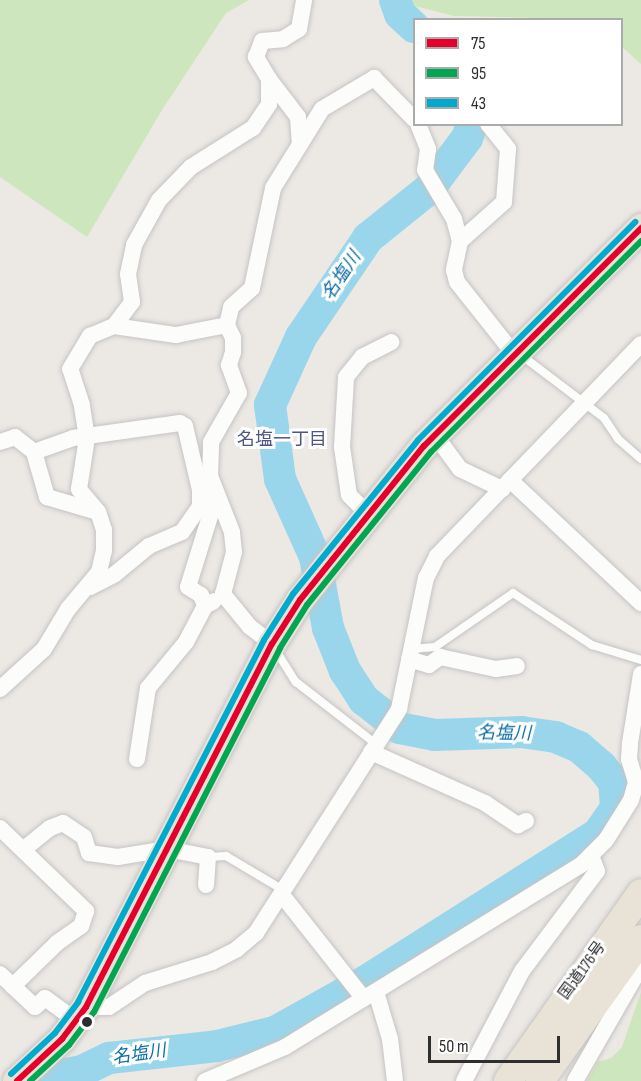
<!DOCTYPE html>
<meta charset="utf-8">
<style>
body{margin:0}
#map{position:relative;width:641px;height:1081px;overflow:hidden;background:#ece8e4;font-family:"Sofia Sans Condensed","Noto Sans JP",sans-serif}
div>[style]{position:absolute}
[style*='--x']{left:calc(var(--x)*1px);top:calc(var(--y)*1px);width:calc(var(--w)*1px);rotate:calc(var(--a)*1deg)}
.green>*{inset:0;background:#cee6be}
.river>*{height:32px;margin:-16px;padding:0 16px;transform-origin:16px;border-radius:16px;background:#99d6ec}
.roads{filter:drop-shadow(0 0 2px #c5c4c5) drop-shadow(0 0 2px #c5c4c5)}
.service>*{height:8px;margin:-4px;padding:0 4px;transform-origin:4px;border-radius:4px;background:#fcfcfb}
.minor>*{height:16px;margin:-8px;padding:0 8px;transform-origin:8px;border-radius:8px;background:#fcfcfb}
.trunk>*{height:28px;margin:-14px;padding:0 14px;transform-origin:14px;border-radius:14px;background:#e9e2d6}
.bus-1>*{height:6px;margin:-3px;padding:0 3px;transform-origin:3px;border-radius:3px;background:#e4002b}
.bus-2>*{height:6px;margin:-3px;padding:0 3px;transform-origin:3px;border-radius:3px;background:#00a651}
.bus-3>*{height:6px;margin:-3px;padding:0 3px;transform-origin:3px;border-radius:3px;background:#00a9ce}
.dots>*{width:16px;height:16px;translate:-50% -50%;box-sizing:border-box;border:3px solid #fff;border-radius:50%}
span{translate:-50% -50%;white-space:nowrap;text-align:center;line-height:1.15;-webkit-text-stroke:6px #fff;paint-order:stroke}
.street-label{font-size:16px;color:#2e2e2e}
.water-label{font-size:18px;color:#0d6fa3;font-style:italic}
.neighbourhood-label{font-size:18px;color:#4d5680}
.legend{position:absolute;left:413px;top:18px;width:210px;height:108px;box-sizing:border-box;background:#fff;border:2px solid #ababab;margin:0;padding:8px 10px;list-style:none;font-size:18px;color:#2e2e2e}
.legend li{display:flex;align-items:center;gap:12px;height:30px}
.legend b{width:30px;border:2px solid #ababab}
.scale{position:absolute;left:428px;top:1036px;width:132px;height:27px;box-sizing:border-box;border:3px solid #2e2e2e;border-top:0;padding-left:8px;font-size:18px;line-height:21px;white-space:nowrap;color:#2e2e2e;-webkit-text-stroke:4px #fff;paint-order:stroke}
</style>
<div id="map">
<div class="green">
<div style="clip-path:polygon(0 0,249px 0,226px 13px,162px 110px,87px 237px,0 177px)"></div>
<div style="clip-path:polygon(391px 0,641px 0,641px 64px,622px 47px,622px 20px,454px 16px)"></div>
<div style="clip-path:polygon(641px 992px,641px 1081px,587px 1081px,598px 1062px,611px 1058px,622px 1047px)"></div>
</div>
<div class="river">
<div style="--x:395;--y:0;--w:15;--a:70"></div>
<div style="--x:400;--y:14;--w:19;--a:43"></div>
<div style="--x:30;--y:1081;--w:53;--a:-10.9"></div>
<div style="--x:82;--y:1071;--w:30;--a:-26"></div>
<div style="--x:109;--y:1058;--w:109;--a:-6.3"></div>
<div style="--x:217;--y:1046;--w:60;--a:-13.6"></div>
<div style="--x:275;--y:1032;--w:104;--a:-29.3"></div>
<div style="--x:366;--y:981;--w:275;--a:-32.4"></div>
<div style="--x:598;--y:834;--w:32;--a:-55"></div>
<div style="--x:616;--y:808;--w:26;--a:-94"></div>
<div style="--x:614;--y:782;--w:21;--a:-129"></div>
<div style="--x:601;--y:766;--w:29;--a:-139"></div>
<div style="--x:579;--y:747;--w:25;--a:-157"></div>
<div style="--x:556;--y:737;--w:34;--a:-172"></div>
<div style="--x:522;--y:732;--w:87;--a:178"></div>
<div style="--x:435;--y:735;--w:36;--a:-169"></div>
<div style="--x:400;--y:728;--w:46;--a:-142.1"></div>
<div style="--x:364;--y:700;--w:35;--a:-123"></div>
<div style="--x:345;--y:671;--w:46;--a:-111.6"></div>
<div style="--x:328;--y:628;--w:72;--a:-100.4"></div>
<div style="--x:315;--y:557;--w:85;--a:-114.2"></div>
<div style="--x:280;--y:479;--w:75;--a:-97.7"></div>
<div style="--x:270;--y:405;--w:75;--a:-65.5"></div>
<div style="--x:301;--y:337;--w:120;--a:-55.9"></div>
<div style="--x:368;--y:238;--w:78;--a:-38.8"></div>
<div style="--x:429;--y:189;--w:64;--a:-53.3"></div>
<div style="--x:467;--y:138;--w:15;--a:-70"></div>
</div>
<div class="roads">
<div class="service">
<div style="--x:521;--y:355;--w:104;--a:37.2"></div>
<div style="--x:604;--y:418;--w:25;--a:56"></div>
<div style="--x:618;--y:439;--w:30;--a:41"></div>
<div style="--x:275;--y:649;--w:39;--a:58"></div>
<div style="--x:296;--y:682;--w:101;--a:37.8"></div>
<div style="--x:411;--y:649;--w:24;--a:-5"></div>
<div style="--x:435;--y:647;--w:95;--a:-34.7"></div>
<div style="--x:513;--y:593;--w:95;--a:33.4"></div>
<div style="--x:592;--y:645;--w:51;--a:17"></div>
<div style="--x:208;--y:857;--w:18;--a:-3"></div>
<div style="--x:226;--y:856;--w:69;--a:30.7"></div>
</div>
<div class="minor">
<div style="--x:269;--y:79;--w:48;--a:52.7"></div>
<div style="--x:298;--y:117;--w:27;--a:86"></div>
<div style="--x:418;--y:124;--w:27;--a:68"></div>
<div style="--x:428;--y:149;--w:21;--a:98"></div>
<div style="--x:425;--y:170;--w:57;--a:59.4"></div>
<div style="--x:454;--y:219;--w:23;--a:75"></div>
<div style="--x:488;--y:124;--w:32;--a:51"></div>
<div style="--x:508;--y:149;--w:53;--a:94.3"></div>
<div style="--x:504;--y:202;--w:59;--a:138.4"></div>
<div style="--x:460;--y:241;--w:30;--a:102"></div>
<div style="--x:454;--y:270;--w:12;--a:76"></div>
<div style="--x:457;--y:282;--w:92;--a:51.6"></div>
<div style="--x:114;--y:326;--w:63;--a:8.3"></div>
<div style="--x:176;--y:335;--w:52;--a:-11.1"></div>
<div style="--x:435;--y:435;--w:42;--a:53.7"></div>
<div style="--x:460;--y:469;--w:47;--a:25.5"></div>
<div style="--x:0;--y:442;--w:16;--a:-18"></div>
<div style="--x:15;--y:437;--w:24;--a:38"></div>
<div style="--x:34;--y:452;--w:47;--a:73.9"></div>
<div style="--x:47;--y:497;--w:53;--a:16.4"></div>
<div style="--x:34;--y:452;--w:41;--a:-19.7"></div>
<div style="--x:73;--y:438;--w:108;--a:-8"></div>
<div style="--x:180;--y:423;--w:6;--a:31"></div>
<div style="--x:185;--y:426;--w:66;--a:76.8"></div>
<div style="--x:200;--y:490;--w:25;--a:64"></div>
<div style="--x:211;--y:513;--w:77;--a:107.3"></div>
<div style="--x:188;--y:587;--w:15;--a:32"></div>
<div style="--x:201;--y:595;--w:12;--a:70"></div>
<div style="--x:510;--y:480;--w:180;--a:43.2"></div>
<div style="--x:367;--y:513;--w:25;--a:-135"></div>
<div style="--x:349;--y:495;--w:49;--a:-98.3"></div>
<div style="--x:342;--y:447;--w:70;--a:-86.7"></div>
<div style="--x:346;--y:377;--w:26;--a:-51"></div>
<div style="--x:362;--y:357;--w:33;--a:-27"></div>
<div style="--x:90;--y:587;--w:28;--a:-27"></div>
<div style="--x:115;--y:574;--w:44;--a:-39.5"></div>
<div style="--x:149;--y:546;--w:36;--a:-23"></div>
<div style="--x:182;--y:532;--w:32;--a:-55"></div>
<div style="--x:200;--y:506;--w:16;--a:-90"></div>
<div style="--x:272;--y:644;--w:28;--a:-142"></div>
<div style="--x:250;--y:627;--w:43;--a:-129.3"></div>
<div style="--x:223;--y:594;--w:43;--a:-75.3"></div>
<div style="--x:234;--y:552;--w:20;--a:-96"></div>
<div style="--x:232;--y:532;--w:60;--a:-111.4"></div>
<div style="--x:210;--y:476;--w:34;--a:-88"></div>
<div style="--x:211;--y:442;--w:56;--a:-60.3"></div>
<div style="--x:239;--y:393;--w:30;--a:-110"></div>
<div style="--x:229;--y:365;--w:14;--a:-73"></div>
<div style="--x:233;--y:352;--w:14;--a:-90"></div>
<div style="--x:233;--y:338;--w:14;--a:-115"></div>
<div style="--x:227;--y:325;--w:18;--a:-77"></div>
<div style="--x:231;--y:307;--w:28;--a:-42"></div>
<div style="--x:252;--y:288;--w:102;--a:-78.1"></div>
<div style="--x:273;--y:188;--w:93;--a:-58.2"></div>
<div style="--x:322;--y:109;--w:61;--a:-30.8"></div>
<div style="--x:374;--y:78;--w:57;--a:45.7"></div>
<div style="--x:409;--y:659;--w:21;--a:17"></div>
<div style="--x:429;--y:665;--w:14;--a:-36"></div>
<div style="--x:440;--y:657;--w:57;--a:12.1"></div>
<div style="--x:496;--y:669;--w:21;--a:-8"></div>
<div style="--x:0;--y:689;--w:59;--a:-42.3"></div>
<div style="--x:44;--y:649;--w:47;--a:-59"></div>
<div style="--x:68;--y:609;--w:48;--a:-50"></div>
<div style="--x:99;--y:572;--w:22;--a:-77"></div>
<div style="--x:104;--y:551;--w:21;--a:-90"></div>
<div style="--x:104;--y:530;--w:19;--a:-108"></div>
<div style="--x:98;--y:512;--w:30;--a:-130"></div>
<div style="--x:79;--y:489;--w:52;--a:-81.1"></div>
<div style="--x:87;--y:438;--w:33;--a:-99"></div>
<div style="--x:82;--y:405;--w:38;--a:-108"></div>
<div style="--x:70;--y:369;--w:39;--a:-59"></div>
<div style="--x:90;--y:336;--w:26;--a:-23"></div>
<div style="--x:114;--y:326;--w:30;--a:-53"></div>
<div style="--x:132;--y:302;--w:28;--a:-98"></div>
<div style="--x:128;--y:274;--w:30;--a:-78"></div>
<div style="--x:134;--y:245;--w:51;--a:-60.9"></div>
<div style="--x:159;--y:200;--w:46;--a:-45.9"></div>
<div style="--x:191;--y:167;--w:73;--a:-32.2"></div>
<div style="--x:253;--y:128;--w:29;--a:-56"></div>
<div style="--x:269;--y:104;--w:25;--a:-90"></div>
<div style="--x:269;--y:79;--w:26;--a:-121"></div>
<div style="--x:256;--y:57;--w:17;--a:-69"></div>
<div style="--x:262;--y:41;--w:21;--a:-5"></div>
<div style="--x:283;--y:39;--w:19;--a:-32"></div>
<div style="--x:299;--y:29;--w:29;--a:-80"></div>
<div style="--x:371;--y:752;--w:125;--a:24.1"></div>
<div style="--x:485;--y:803;--w:40;--a:34"></div>
<div style="--x:518;--y:825;--w:9;--a:-27"></div>
<div style="--x:137;--y:759;--w:72;--a:-81.2"></div>
<div style="--x:148;--y:688;--w:60;--a:-50.4"></div>
<div style="--x:186;--y:642;--w:41;--a:-62.2"></div>
<div style="--x:205;--y:606;--w:10;--a:-29"></div>
<div style="--x:0;--y:828;--w:120;--a:44"></div>
<div style="--x:86;--y:911;--w:16;--a:108"></div>
<div style="--x:81;--y:926;--w:29;--a:145"></div>
<div style="--x:57;--y:943;--w:62;--a:135.7"></div>
<div style="--x:24;--y:849;--w:33;--a:-39"></div>
<div style="--x:50;--y:828;--w:14;--a:-21"></div>
<div style="--x:63;--y:823;--w:25;--a:34"></div>
<div style="--x:84;--y:837;--w:17;--a:73"></div>
<div style="--x:89;--y:853;--w:29;--a:8"></div>
<div style="--x:118;--y:857;--w:50;--a:-9.3"></div>
<div style="--x:167;--y:849;--w:42;--a:11"></div>
<div style="--x:208;--y:857;--w:28;--a:94"></div>
<div style="--x:282;--y:895;--w:132;--a:51.7"></div>
<div style="--x:0;--y:974;--w:48;--a:43.3"></div>
<div style="--x:35;--y:1007;--w:13;--a:-42"></div>
<div style="--x:45;--y:998;--w:39;--a:36"></div>
<div style="--x:376;--y:992;--w:49;--a:73.4"></div>
<div style="--x:390;--y:1039;--w:42;--a:83.2"></div>
<div style="--x:86;--y:1007;--w:23;--a:0"></div>
<div style="--x:109;--y:1007;--w:43;--a:-33.7"></div>
<div style="--x:145;--y:983;--w:70;--a:-17.4"></div>
<div style="--x:212;--y:962;--w:28;--a:-27"></div>
<div style="--x:237;--y:949;--w:25;--a:-40"></div>
<div style="--x:256;--y:933;--w:266;--a:-57.4"></div>
<div style="--x:399;--y:709;--w:134;--a:-78.4"></div>
<div style="--x:426;--y:578;--w:25;--a:-63"></div>
<div style="--x:437;--y:556;--w:294;--a:-46.1"></div>
<div style="--x:205;--y:1081;--w:87;--a:-23"></div>
<div style="--x:285;--y:1047;--w:347;--a:-31.6"></div>
<div style="--x:581;--y:865;--w:35;--a:-45"></div>
<div style="--x:606;--y:840;--w:47;--a:-58"></div>
<div style="--x:631;--y:800;--w:19;--a:-74"></div>
<div style="--x:636;--y:782;--w:24;--a:-107"></div>
<div style="--x:629;--y:759;--w:16;--a:-86"></div>
<div style="--x:630;--y:743;--w:70;--a:-80.9"></div>
<div style="--x:464;--y:1081;--w:124;--a:-62.2"></div>
<div style="--x:522;--y:971;--w:125;--a:-53.1"></div>
<div style="--x:597;--y:871;--w:17;--a:-111"></div>
<div style="--x:575;--y:1081;--w:133;--a:-60.1"></div>
</div>
<div class="trunk">
<div style="--x:17;--y:1081;--w:62;--a:-43"></div>
<div style="--x:62;--y:1039;--w:40;--a:-53"></div>
<div style="--x:86;--y:1007;--w:408;--a:-62.9"></div>
<div style="--x:272;--y:644;--w:52;--a:-57.5"></div>
<div style="--x:300;--y:600;--w:198;--a:-51.2"></div>
<div style="--x:424;--y:446;--w:308;--a:-45.1"></div>
<div style="--x:508;--y:1081;--w:230;--a:-54.7"></div>
<div style="--x:540;--y:1081;--w:174;--a:-54.6"></div>
</div>
</div>
<div class="bus-1">
<div style="--x:17;--y:1081;--w:62;--a:-43"></div>
<div style="--x:62;--y:1039;--w:40;--a:-53"></div>
<div style="--x:86;--y:1007;--w:408;--a:-62.9"></div>
<div style="--x:272;--y:644;--w:52;--a:-57.5"></div>
<div style="--x:300;--y:600;--w:198;--a:-51.2"></div>
<div style="--x:424;--y:446;--w:308;--a:-45.1"></div>
</div>
<div class="bus-2">
<div style="--x:30;--y:1081;--w:53;--a:-42.7"></div>
<div style="--x:69;--y:1045;--w:41;--a:-52.9"></div>
<div style="--x:94;--y:1012;--w:409;--a:-62.9"></div>
<div style="--x:280;--y:648;--w:51;--a:-57.9"></div>
<div style="--x:307;--y:605;--w:197;--a:-51"></div>
<div style="--x:431;--y:452;--w:298;--a:-45.1"></div>
</div>
<div class="bus-3">
<div style="--x:11;--y:1074;--w:60;--a:-43"></div>
<div style="--x:55;--y:1033;--w:39;--a:-53"></div>
<div style="--x:78;--y:1002;--w:407;--a:-62.8"></div>
<div style="--x:264;--y:640;--w:54;--a:-57.8"></div>
<div style="--x:293;--y:594;--w:198;--a:-50.9"></div>
<div style="--x:418;--y:440;--w:308;--a:-45.1"></div>
</div>
<div class="dots">
<div style="left:87px;top:1022px;background:#2e2e2e"></div>
</div>
<div class="street-label">
<span style="left:583px;top:971px;rotate:-54deg">国道176号</span>
</div>
<div class="water-label">
<span style="left:342px;top:276px;rotate:-56deg">名塩川</span>
<span style="left:504px;top:734px;rotate:1deg">名塩川</span>
<span style="left:139px;top:1055px;rotate:-8deg">名塩川</span>
</div>
<div class="neighbourhood-label">
<span style="left:282px;top:440px">名塩一丁目</span>
</div>
<ul class="legend">
<li><b style="height:8px;background:#e4002b"></b>75</li>
<li><b style="height:8px;background:#00a651"></b>95</li>
<li><b style="height:8px;background:#00a9ce"></b>43</li>
</ul>
<div class="scale">50 m</div>
</div>
